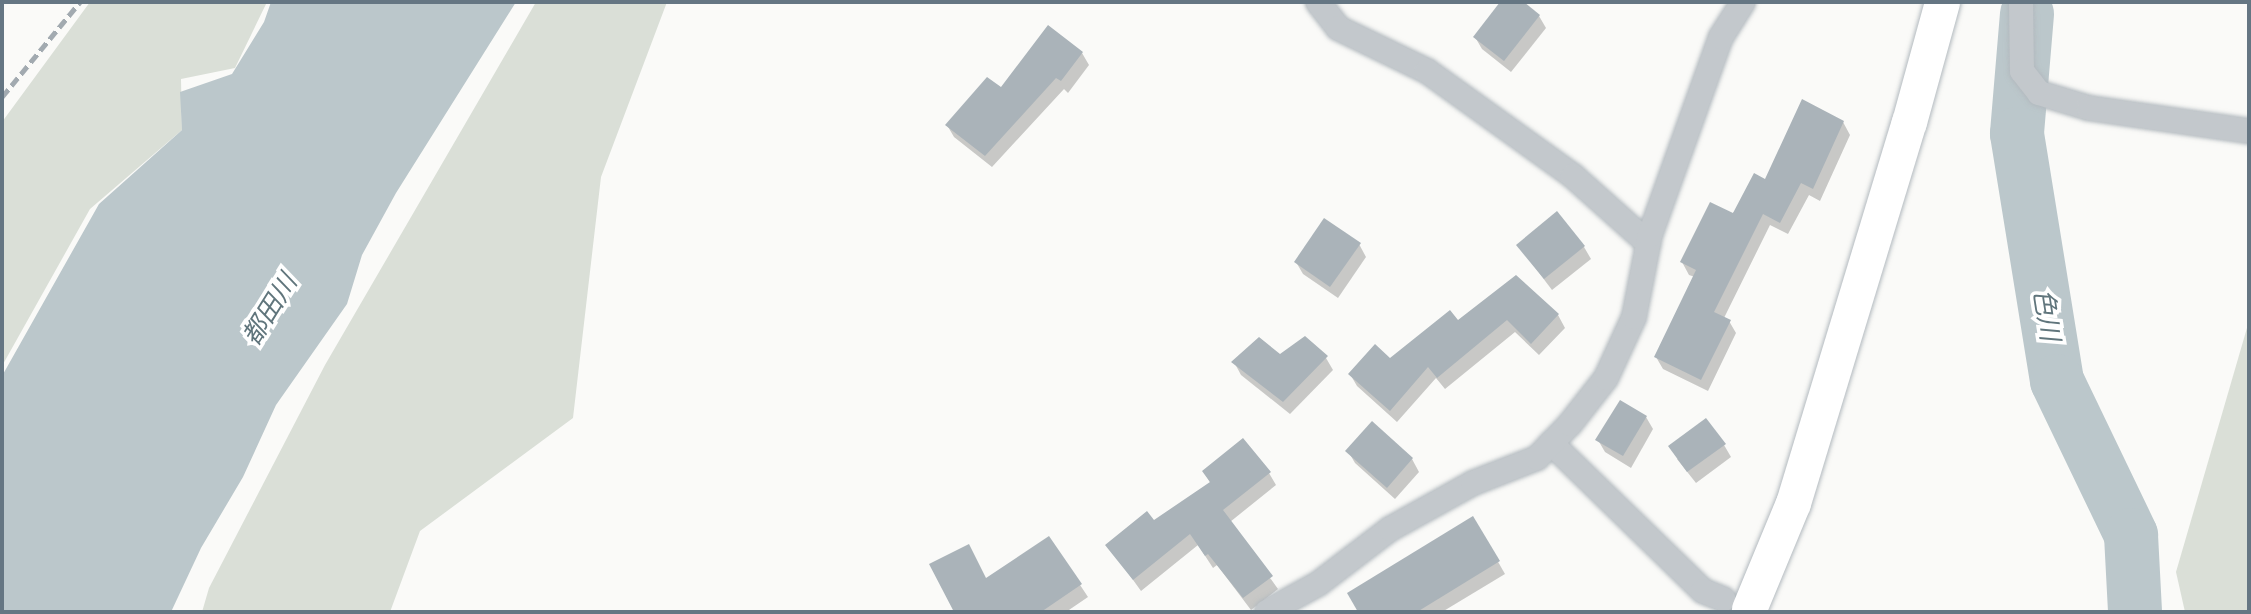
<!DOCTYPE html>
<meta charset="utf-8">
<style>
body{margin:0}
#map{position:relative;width:2251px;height:614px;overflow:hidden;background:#fafaf8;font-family:Raleway,"Noto Sans JP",sans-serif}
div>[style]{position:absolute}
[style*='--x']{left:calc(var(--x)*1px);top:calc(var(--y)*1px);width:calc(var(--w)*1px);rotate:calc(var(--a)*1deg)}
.green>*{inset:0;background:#dadfd7}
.water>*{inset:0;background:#bbc7cb}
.shadow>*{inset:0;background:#0003}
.river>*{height:54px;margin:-27px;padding:0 27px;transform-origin:27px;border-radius:27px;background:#bbc7cb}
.building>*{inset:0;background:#aab3b9}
.roads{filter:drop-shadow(0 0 2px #b3babf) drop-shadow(0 0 2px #b3babf)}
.street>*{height:24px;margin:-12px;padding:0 12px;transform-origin:12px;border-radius:12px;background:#c3c8cc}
.secondary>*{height:35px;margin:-17.5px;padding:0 17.5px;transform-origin:17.5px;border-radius:17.5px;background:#fff}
.rail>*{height:5px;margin-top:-2.5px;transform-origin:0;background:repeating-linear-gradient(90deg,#a2aab0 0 10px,transparent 0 15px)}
span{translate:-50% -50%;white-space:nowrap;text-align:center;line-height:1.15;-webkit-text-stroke:7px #fff;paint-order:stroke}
.water-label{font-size:26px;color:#60757c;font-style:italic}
.frame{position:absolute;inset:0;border:4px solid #657683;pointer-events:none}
</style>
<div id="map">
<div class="green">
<div style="clip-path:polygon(90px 2px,267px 2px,235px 68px,181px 79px,182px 130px,90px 209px,2px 366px,2px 122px)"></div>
<div style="clip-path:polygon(536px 2px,667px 2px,601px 177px,573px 418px,420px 531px,390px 612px,202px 612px,209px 588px,325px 365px)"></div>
<div style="clip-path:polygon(2249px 321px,2249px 612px,2185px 612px,2176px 572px)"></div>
</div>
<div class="water">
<div style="clip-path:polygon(271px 2px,516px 2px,396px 193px,362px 255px,347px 304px,276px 405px,243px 477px,201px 548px,171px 612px,2px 612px,2px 376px,99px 204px,182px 130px,180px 92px,232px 74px,264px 22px)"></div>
</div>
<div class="shadow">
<div style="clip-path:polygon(1502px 2px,1521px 2px,1539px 16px,1546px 28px,1511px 72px,1482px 49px,1475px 37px)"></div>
<div style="clip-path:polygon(1082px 53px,1089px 65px,1068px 93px,1064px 89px,992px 167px,954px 137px,947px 125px,1001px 90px)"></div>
<div style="clip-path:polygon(1843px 122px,1850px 135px,1820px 201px,1809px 195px,1788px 234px,1770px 225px,1724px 318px,1729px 321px,1736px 333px,1708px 391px,1663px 369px,1656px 357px,1695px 277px,1689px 275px,1682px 262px,1766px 181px)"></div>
<div style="clip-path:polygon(1359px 244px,1366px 257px,1338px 298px,1303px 274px,1296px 262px)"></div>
<div style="clip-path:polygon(1518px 245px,1584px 247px,1591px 259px,1552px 290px)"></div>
<div style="clip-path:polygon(1516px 277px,1558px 315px,1565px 328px,1539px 355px,1515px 332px,1445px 389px,1436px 378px,1397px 422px,1357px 386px,1350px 374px,1390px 360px,1457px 322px)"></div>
<div style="clip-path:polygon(1280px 357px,1326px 358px,1333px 370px,1290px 414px,1241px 375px,1234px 362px)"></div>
<div style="clip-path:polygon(1646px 417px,1653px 429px,1631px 468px,1605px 452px,1598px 440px)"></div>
<div style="clip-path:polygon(1372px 424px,1412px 459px,1419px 472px,1395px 499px,1355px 463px,1348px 451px)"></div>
<div style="clip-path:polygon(1724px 445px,1731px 457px,1696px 483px,1677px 459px)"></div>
<div style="clip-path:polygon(1204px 472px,1269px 473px,1276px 485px,1230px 522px,1278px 589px,1251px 610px,1217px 565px,1213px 568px,1198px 545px,1141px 591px,1108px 545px,1154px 523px,1211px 484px)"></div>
<div style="clip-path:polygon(1473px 518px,1505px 574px,1442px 612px,1360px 612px,1349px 594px)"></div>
<div style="clip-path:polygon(1049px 538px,1088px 597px,1066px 612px,956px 612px,932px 565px,986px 580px)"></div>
</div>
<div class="river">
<div style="--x:2027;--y:14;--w:120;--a:94.8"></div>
<div style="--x:2017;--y:134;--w:250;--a:80.8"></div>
<div style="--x:2057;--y:381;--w:171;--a:64.3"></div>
<div style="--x:2131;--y:535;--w:77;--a:87"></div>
</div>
<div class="building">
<div style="clip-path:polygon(1500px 2px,1524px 2px,1540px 15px,1504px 61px,1473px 37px)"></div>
<div style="clip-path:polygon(1048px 25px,1083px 52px,1061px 81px,1056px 78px,985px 156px,945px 125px,987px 77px,1001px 87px)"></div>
<div style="clip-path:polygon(1802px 99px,1844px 121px,1813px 189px,1801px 183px,1780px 223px,1763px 214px,1714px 312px,1731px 320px,1701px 380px,1654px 357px,1696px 270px,1680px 262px,1710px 202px,1733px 213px,1754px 173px,1765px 179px)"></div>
<div style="clip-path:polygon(1557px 211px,1585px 246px,1544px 279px,1516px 245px)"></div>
<div style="clip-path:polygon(1324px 218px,1361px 243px,1330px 287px,1294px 262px)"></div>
<div style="clip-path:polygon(1516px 275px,1559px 314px,1531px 344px,1507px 320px,1437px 378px,1428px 367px,1390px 411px,1348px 374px,1375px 344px,1390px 358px,1450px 310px,1458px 320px)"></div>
<div style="clip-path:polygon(1305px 336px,1328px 356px,1283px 402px,1231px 362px,1259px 337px,1280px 354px)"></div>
<div style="clip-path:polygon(1620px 400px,1647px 416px,1623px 456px,1595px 440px)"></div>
<div style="clip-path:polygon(1706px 418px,1726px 444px,1687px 472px,1668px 446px)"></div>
<div style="clip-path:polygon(1372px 421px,1413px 458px,1387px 488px,1345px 451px)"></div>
<div style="clip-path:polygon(1243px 438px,1271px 472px,1223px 510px,1273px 576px,1243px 598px,1208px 554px,1205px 556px,1190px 534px,1133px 580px,1105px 545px,1147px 511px,1154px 520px,1210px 482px,1202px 471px)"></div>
<div style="clip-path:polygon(1473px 516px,1500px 561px,1417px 612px,1358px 612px,1347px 593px)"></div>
<div style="clip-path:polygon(1049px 536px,1082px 584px,1041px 612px,954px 612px,929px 564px,969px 544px,986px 578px)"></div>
</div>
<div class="roads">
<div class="street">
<div style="--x:1318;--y:2;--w:33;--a:52"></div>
<div style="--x:1338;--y:28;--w:99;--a:25.8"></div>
<div style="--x:1427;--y:71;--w:180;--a:35.7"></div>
<div style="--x:1573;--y:176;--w:101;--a:41.8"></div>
<div style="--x:2021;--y:2;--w:69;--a:89.2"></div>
<div style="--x:2022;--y:71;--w:28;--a:52"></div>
<div style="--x:2039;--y:93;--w:52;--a:16.7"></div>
<div style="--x:2089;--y:108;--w:162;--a:8.2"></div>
<div style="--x:1551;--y:443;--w:212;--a:44.2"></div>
<div style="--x:1703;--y:591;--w:22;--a:22"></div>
<div style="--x:1267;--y:612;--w:58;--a:-28.8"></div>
<div style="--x:1318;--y:584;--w:91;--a:-37.4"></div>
<div style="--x:1390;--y:529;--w:95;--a:-29"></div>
<div style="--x:1473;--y:483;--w:69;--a:-21.3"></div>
<div style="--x:1537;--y:458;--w:47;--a:-45.9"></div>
<div style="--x:1570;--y:424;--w:58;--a:-52"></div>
<div style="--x:1606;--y:378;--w:67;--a:-65.3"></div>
<div style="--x:1634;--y:317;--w:84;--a:-79"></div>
<div style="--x:1650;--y:235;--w:210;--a:-70.3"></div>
<div style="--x:1721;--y:37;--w:41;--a:-57.8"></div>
</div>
<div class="secondary">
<div style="--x:1749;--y:609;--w:115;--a:-67.5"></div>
<div style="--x:1793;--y:503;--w:398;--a:-73.1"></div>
<div style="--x:1909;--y:122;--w:124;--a:-74.6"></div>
</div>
</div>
<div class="rail">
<div style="--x:2;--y:97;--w:123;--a:-50.6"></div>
</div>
<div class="water-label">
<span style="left:270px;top:310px;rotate:-58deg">都田川</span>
<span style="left:2046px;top:315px;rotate:81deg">色川</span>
</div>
<div class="frame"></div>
</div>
